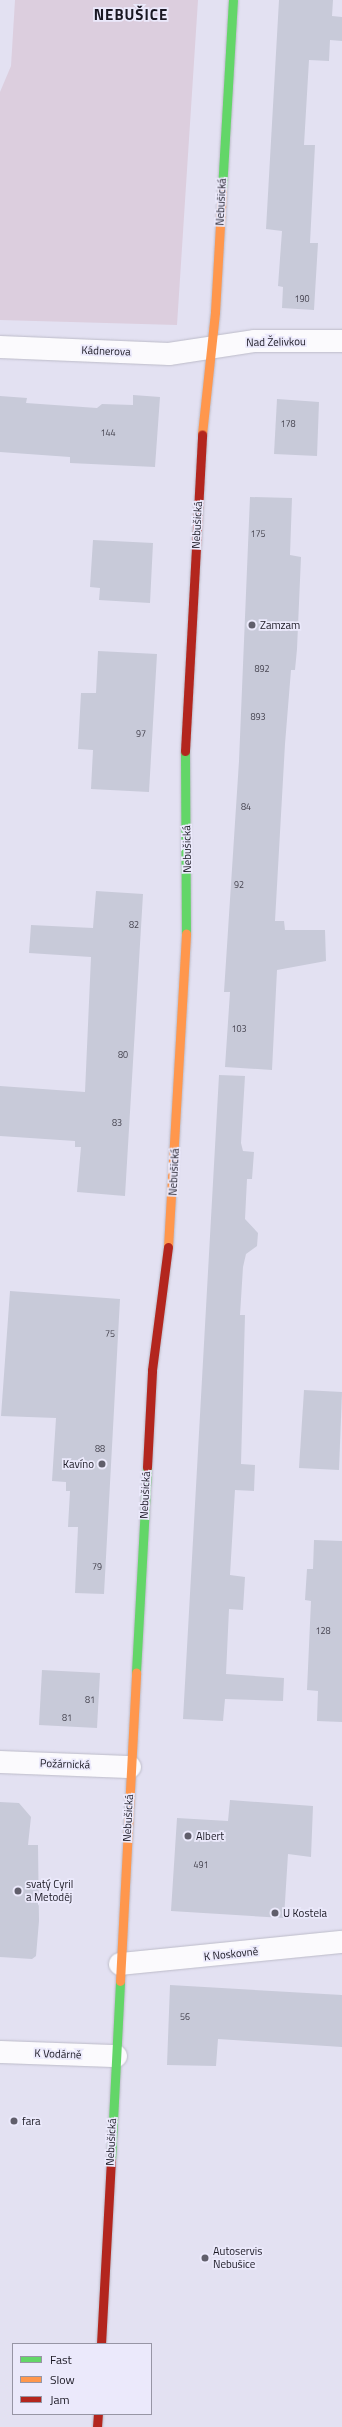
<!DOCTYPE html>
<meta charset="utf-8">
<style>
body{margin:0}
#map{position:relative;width:342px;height:2427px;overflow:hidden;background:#e3e1f2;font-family:"Titillium Web",sans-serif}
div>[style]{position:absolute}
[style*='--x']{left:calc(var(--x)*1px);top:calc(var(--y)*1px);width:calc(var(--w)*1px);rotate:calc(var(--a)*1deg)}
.green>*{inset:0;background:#dccede}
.building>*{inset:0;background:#c8cad9}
.roads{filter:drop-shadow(0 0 1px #bcbbc8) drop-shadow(0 0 1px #bcbbc8)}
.street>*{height:22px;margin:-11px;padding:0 11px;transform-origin:11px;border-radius:11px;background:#fbfafd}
.fast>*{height:9px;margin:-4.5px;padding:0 4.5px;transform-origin:4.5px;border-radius:4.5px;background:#63d668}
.slow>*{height:9px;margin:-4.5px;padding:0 4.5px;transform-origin:4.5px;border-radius:4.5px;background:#ff974d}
.jam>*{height:9px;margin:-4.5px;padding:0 4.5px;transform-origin:4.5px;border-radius:4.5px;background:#b3261e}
.dots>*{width:11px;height:11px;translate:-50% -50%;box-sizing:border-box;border:2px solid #ebe9fb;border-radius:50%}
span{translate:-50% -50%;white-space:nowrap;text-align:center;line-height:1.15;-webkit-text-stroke:3.5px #ebe9fb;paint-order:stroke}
.number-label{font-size:9px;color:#464450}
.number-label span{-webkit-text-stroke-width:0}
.street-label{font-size:11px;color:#1a1823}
.poi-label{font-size:11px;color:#1a1823}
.left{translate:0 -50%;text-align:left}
.right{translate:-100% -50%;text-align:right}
.district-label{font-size:15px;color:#1a1823;font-weight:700;letter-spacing:1px}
.legend{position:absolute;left:12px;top:2343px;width:140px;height:72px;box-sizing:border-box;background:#ebe9fb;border:1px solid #9795a5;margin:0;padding:5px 7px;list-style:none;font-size:12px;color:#1a1823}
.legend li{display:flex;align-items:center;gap:8px;height:20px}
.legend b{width:20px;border:1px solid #9795a5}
</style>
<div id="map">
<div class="green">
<div style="clip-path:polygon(15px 0,198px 0,177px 325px,0 320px,0 92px,11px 66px)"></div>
</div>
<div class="building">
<div style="clip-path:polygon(279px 0,333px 0,332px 16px,342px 17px,342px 41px,330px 40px,329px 61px,309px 60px,304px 145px,315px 145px,310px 243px,318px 243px,314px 310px,282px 308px,283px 287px,278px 286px,282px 231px,266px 229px)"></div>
<div style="clip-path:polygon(133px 395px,160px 397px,155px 467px,70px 463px,70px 457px,0 452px,0 396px,27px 398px,26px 403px,97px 408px,102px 404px,133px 405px)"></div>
<div style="clip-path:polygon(277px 399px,319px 402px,317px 456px,274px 454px)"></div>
<div style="clip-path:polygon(250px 497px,292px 498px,290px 555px,301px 557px,297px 649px,295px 670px,291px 670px,285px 744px,275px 921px,284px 921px,285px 930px,325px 930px,326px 961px,277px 970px,272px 1070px,225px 1067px,230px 992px,224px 992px,239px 761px)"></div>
<div style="clip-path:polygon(93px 540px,153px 543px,150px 603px,99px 600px,100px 588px,90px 587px)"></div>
<div style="clip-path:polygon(98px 651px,157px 654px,149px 792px,91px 789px,93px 750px,78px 749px,81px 693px,96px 693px)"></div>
<div style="clip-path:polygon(96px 891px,143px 894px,125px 1196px,77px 1192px,81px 1147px,75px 1147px,75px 1141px,0 1136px,0 1086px,85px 1092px,91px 957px,29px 953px,31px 925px,93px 928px)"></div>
<div style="clip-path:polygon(219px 1075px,245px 1076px,241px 1143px,243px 1151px,254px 1152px,252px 1179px,247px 1179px,245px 1219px,258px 1233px,257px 1246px,246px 1254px,243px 1267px,240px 1315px,245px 1315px,241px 1464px,255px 1465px,254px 1491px,235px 1490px,230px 1575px,245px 1577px,243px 1610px,229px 1609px,226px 1674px,284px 1678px,283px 1701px,225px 1699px,223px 1721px,183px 1719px)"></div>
<div style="clip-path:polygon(10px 1291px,120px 1299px,104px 1594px,75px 1593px,78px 1527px,68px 1527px,70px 1491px,66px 1491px,66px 1482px,52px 1481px,56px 1418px,1px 1416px)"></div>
<div style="clip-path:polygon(304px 1390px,342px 1392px,339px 1470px,299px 1468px)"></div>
<div style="clip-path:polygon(314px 1540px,342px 1541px,342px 1722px,317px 1721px,318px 1691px,307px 1690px,311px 1601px,305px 1600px,307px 1569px,313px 1569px)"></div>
<div style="clip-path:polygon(42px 1670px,100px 1673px,97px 1728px,39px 1725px)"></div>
<div style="clip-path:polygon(230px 1800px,313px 1806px,311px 1857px,288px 1854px,284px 1918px,171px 1911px,177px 1818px,228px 1821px)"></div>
<div style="clip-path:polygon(0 1802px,19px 1803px,31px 1817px,28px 1845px,38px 1845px,39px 1921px,36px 1956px,32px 1959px,0 1957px)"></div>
<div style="clip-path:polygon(170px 1985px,342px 1995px,342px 2047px,218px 2039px,216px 2066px,167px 2065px)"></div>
</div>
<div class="roads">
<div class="street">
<div style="--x:0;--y:347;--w:169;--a:2.4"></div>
<div style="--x:169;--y:354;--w:87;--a:-8.6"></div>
<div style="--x:255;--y:341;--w:87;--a:0"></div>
<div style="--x:0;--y:1762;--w:130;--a:2.2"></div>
<div style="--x:120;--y:1964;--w:223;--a:-5.7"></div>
<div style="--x:0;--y:2052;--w:116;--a:2"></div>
</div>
<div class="fast">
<div style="--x:222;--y:190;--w:190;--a:-86.7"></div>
<div style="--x:185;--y:751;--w:183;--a:89.7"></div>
<div style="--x:136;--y:1672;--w:205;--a:-86.9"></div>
<div style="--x:111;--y:2160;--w:179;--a:-87.1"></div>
</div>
<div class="slow">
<div style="--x:202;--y:434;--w:123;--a:-83.9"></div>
<div style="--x:215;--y:312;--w:122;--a:-86.7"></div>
<div style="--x:168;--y:1247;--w:314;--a:-86.7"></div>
<div style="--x:120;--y:1981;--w:309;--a:-87"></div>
</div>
<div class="jam">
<div style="--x:185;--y:751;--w:317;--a:-86.9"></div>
<div style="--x:147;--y:1467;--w:97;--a:-87"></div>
<div style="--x:152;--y:1370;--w:124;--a:-82.6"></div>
<div style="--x:101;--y:2344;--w:184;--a:-86.9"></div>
<div style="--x:97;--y:2427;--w:13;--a:-86"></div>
</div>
</div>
<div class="dots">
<div style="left:252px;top:625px;background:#605e6b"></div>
<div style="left:102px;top:1464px;background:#605e6b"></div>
<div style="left:188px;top:1836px;background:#605e6b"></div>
<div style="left:18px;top:1891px;background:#605e6b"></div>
<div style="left:275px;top:1913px;background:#605e6b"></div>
<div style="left:14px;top:2121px;background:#605e6b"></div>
<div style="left:205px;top:2258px;background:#605e6b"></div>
</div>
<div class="number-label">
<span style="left:302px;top:299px">190</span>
<span style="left:288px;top:424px">178</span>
<span style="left:108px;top:433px">144</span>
<span style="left:258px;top:534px">175</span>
<span style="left:262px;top:669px">892</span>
<span style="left:258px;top:717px">893</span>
<span style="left:141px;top:734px">97</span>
<span style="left:246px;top:807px">84</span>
<span style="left:239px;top:885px">92</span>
<span style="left:134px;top:925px">82</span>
<span style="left:239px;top:1029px">103</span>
<span style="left:123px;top:1055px">80</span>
<span style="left:117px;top:1123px">83</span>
<span style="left:110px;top:1334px">75</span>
<span style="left:100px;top:1449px">88</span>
<span style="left:97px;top:1567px">79</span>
<span style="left:323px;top:1631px">128</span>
<span style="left:90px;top:1700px">81</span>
<span style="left:67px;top:1718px">81</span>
<span style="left:201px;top:1865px">491</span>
<span style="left:185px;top:2017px">56</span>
</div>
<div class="street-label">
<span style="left:221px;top:202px;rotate:-87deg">Nebušická</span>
<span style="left:276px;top:342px;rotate:-1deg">Nad Želivkou</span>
<span style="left:106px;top:351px;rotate:2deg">Kádnerova</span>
<span style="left:197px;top:525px;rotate:-87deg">Nebušická</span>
<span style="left:187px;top:849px;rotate:-91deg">Nebušická</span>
<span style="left:174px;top:1172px;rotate:-87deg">Nebušická</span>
<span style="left:145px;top:1495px;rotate:-87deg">Nebušická</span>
<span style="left:65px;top:1764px;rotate:2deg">Požárnická</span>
<span style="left:128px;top:1818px;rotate:-87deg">Nebušická</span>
<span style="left:231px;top:1954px;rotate:-6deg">K Noskovně</span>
<span style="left:58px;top:2054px;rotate:2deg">K Vodárně</span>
<span style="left:111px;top:2142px;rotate:-87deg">Nebušická</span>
</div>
<div class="poi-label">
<span class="left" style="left:260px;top:625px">Zamzam</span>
<span class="right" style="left:94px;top:1464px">Kavíno</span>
<span class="left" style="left:196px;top:1836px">Albert</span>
<span class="left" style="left:26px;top:1891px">svatý Cyril<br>a Metoděj</span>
<span class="left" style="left:283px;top:1913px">U Kostela</span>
<span class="left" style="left:22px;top:2121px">fara</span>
<span class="left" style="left:213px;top:2258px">Autoservis<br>Nebušice</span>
</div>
<div class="district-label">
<span style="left:131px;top:15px">NEBUŠICE</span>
</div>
<ul class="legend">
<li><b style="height:5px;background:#63d668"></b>Fast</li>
<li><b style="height:5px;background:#ff974d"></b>Slow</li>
<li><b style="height:5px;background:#b3261e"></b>Jam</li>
</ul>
</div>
